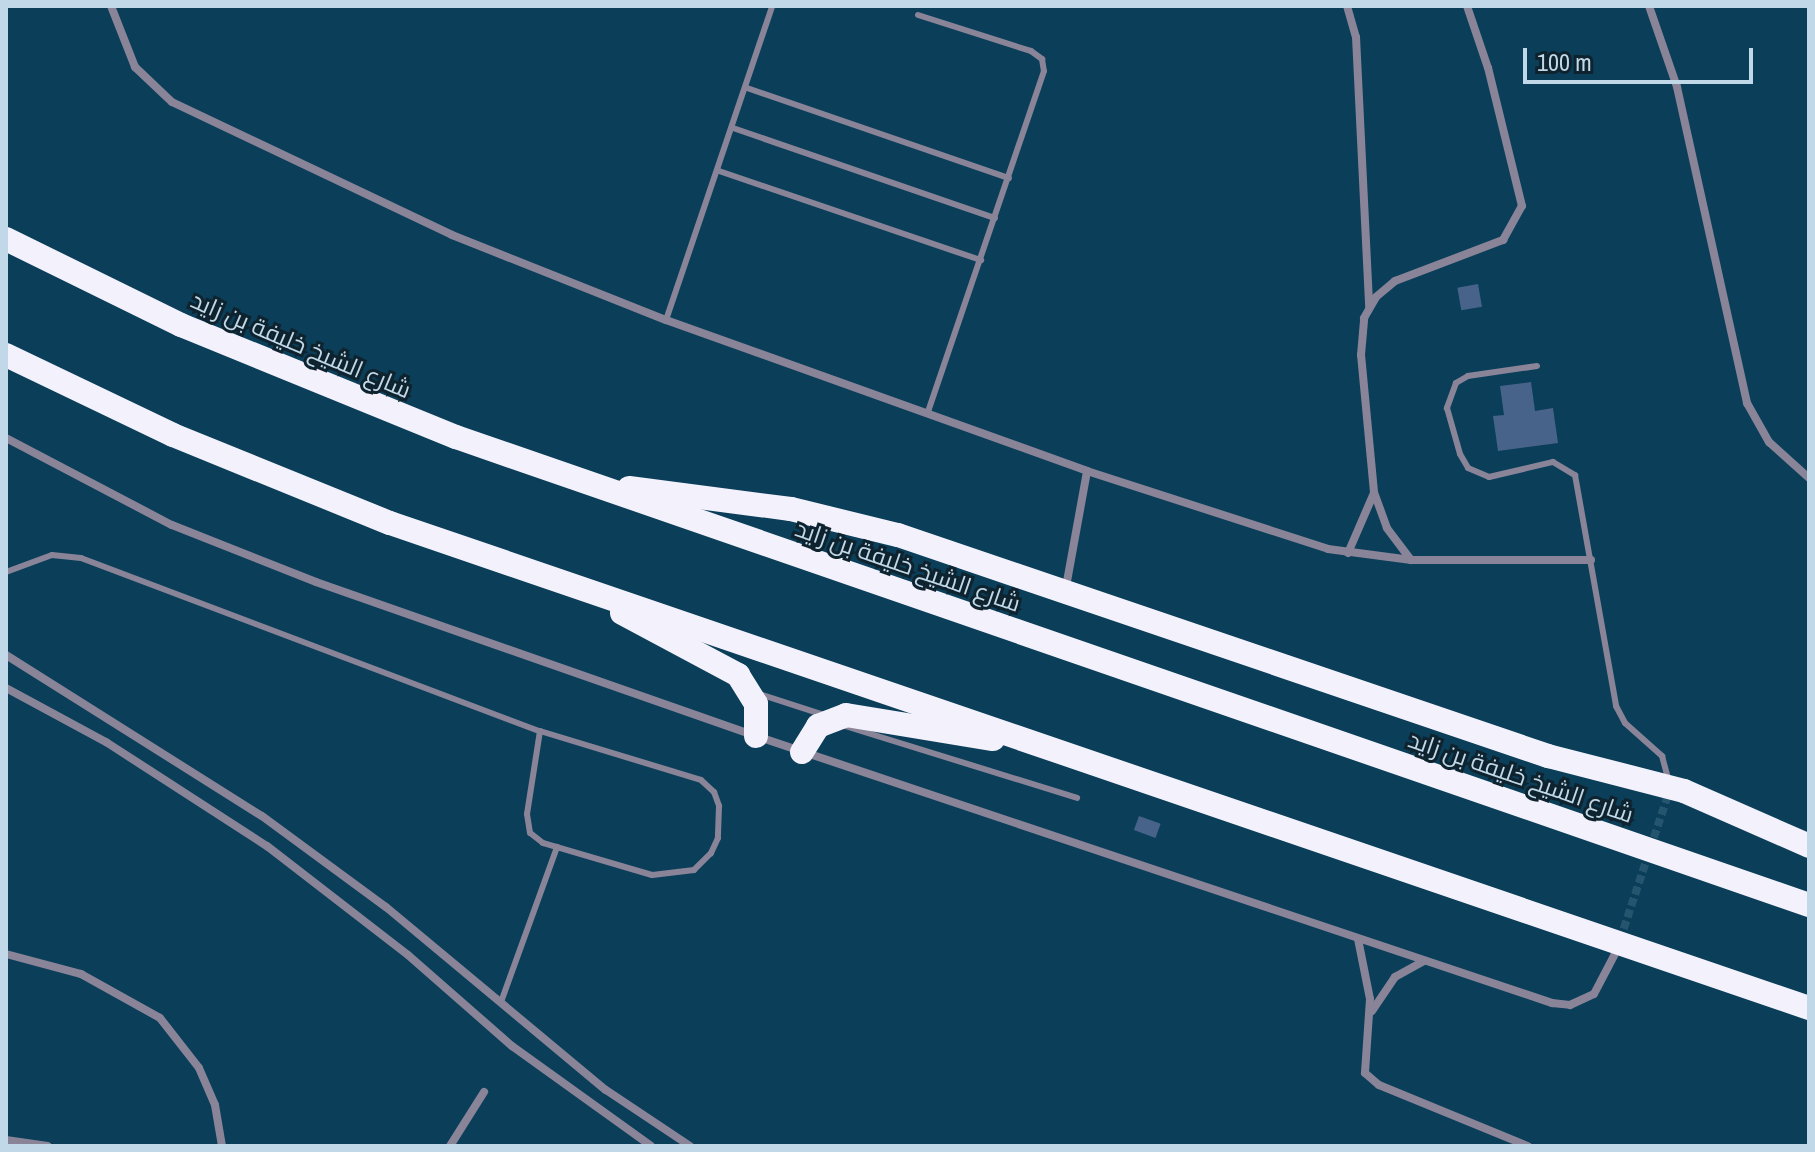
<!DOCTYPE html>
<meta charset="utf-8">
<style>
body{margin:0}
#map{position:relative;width:1815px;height:1152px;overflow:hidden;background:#0a3e59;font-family:"Archivo Narrow",Cairo,sans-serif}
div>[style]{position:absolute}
.building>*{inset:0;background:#486389;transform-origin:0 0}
.street-tunnel>*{height:8px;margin-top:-4px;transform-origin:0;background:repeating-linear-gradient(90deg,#25556e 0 8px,transparent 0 12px)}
.lane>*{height:6px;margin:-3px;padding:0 3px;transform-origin:3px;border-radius:3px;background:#898498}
.street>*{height:8px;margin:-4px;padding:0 4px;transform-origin:4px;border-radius:4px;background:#898498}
.highway>*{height:24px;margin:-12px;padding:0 12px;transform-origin:12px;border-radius:12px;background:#f3f1fb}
span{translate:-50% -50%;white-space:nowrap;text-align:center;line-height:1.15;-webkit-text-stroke:6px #0f232f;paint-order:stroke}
.street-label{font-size:24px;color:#c0d8e8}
.frame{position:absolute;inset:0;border:8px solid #c0d8e8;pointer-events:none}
.scale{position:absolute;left:1523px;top:48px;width:230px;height:36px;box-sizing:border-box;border:4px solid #c0d8e8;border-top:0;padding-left:10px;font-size:24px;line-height:28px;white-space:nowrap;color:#c0d8e8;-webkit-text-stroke:6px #0f232f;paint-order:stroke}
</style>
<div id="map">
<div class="building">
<div style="left:1478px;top:284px;width:23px;height:21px;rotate:80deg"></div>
<div style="clip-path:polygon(1531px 382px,1535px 411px,1553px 408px,1558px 443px,1498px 451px,1493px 416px,1504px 415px,1500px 386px)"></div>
<div style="left:1139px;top:816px;width:23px;height:15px;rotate:20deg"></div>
</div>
<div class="street-tunnel">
<div style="left:1620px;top:940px;width:153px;rotate:-71.7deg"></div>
</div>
<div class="lane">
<div style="left:918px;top:15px;width:119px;rotate:17.7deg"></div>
<div style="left:1031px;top:51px;width:14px;rotate:36deg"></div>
<div style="left:1042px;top:59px;width:12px;rotate:81deg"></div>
<div style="left:1044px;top:71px;width:360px;rotate:108.8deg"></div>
<div style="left:747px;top:88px;width:277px;rotate:19deg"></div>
<div style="left:733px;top:128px;width:277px;rotate:19deg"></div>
<div style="left:719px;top:171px;width:277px;rotate:18.8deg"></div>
<div style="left:666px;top:320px;width:331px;rotate:-71.3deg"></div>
<div style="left:1537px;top:366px;width:70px;rotate:171.8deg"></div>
<div style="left:1468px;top:376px;width:14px;rotate:150deg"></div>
<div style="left:1456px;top:383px;width:27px;rotate:110deg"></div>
<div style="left:1447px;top:408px;width:48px;rotate:74.2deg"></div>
<div style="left:1460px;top:454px;width:16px;rotate:60deg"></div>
<div style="left:1468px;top:468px;width:23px;rotate:23deg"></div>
<div style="left:1489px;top:477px;width:66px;rotate:-13.2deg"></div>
<div style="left:1553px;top:462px;width:26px;rotate:31deg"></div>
<div style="left:1575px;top:475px;width:235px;rotate:79.9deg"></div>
<div style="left:1616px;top:706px;width:19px;rotate:62deg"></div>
<div style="left:1625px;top:723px;width:50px;rotate:41.7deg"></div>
<div style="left:1662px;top:756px;width:28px;rotate:75deg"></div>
<div style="left:6px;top:572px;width:49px;rotate:-20.3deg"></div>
<div style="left:52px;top:555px;width:29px;rotate:6deg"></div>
<div style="left:81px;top:558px;width:491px;rotate:20.7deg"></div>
<div style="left:540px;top:731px;width:168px;rotate:16.9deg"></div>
<div style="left:701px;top:780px;width:18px;rotate:43deg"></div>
<div style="left:714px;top:792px;width:15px;rotate:70deg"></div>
<div style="left:719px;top:806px;width:32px;rotate:92deg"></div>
<div style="left:718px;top:838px;width:17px;rotate:115deg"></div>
<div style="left:711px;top:853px;width:24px;rotate:135deg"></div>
<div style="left:694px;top:870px;width:42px;rotate:173.2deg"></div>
<div style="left:652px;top:875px;width:114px;rotate:-163.6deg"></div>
<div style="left:543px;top:843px;width:16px;rotate:-142deg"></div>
<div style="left:530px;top:833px;width:19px;rotate:-99deg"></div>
<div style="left:527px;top:814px;width:84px;rotate:-81.1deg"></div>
<div style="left:759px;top:694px;width:68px;rotate:17.9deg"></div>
<div style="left:845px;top:726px;width:243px;rotate:17.2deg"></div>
<div style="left:501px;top:1002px;width:165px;rotate:-70.1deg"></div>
</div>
<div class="street">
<div style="left:111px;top:6px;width:66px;rotate:68.5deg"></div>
<div style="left:135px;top:67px;width:51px;rotate:43.4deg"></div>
<div style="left:172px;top:102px;width:310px;rotate:25.4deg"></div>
<div style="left:452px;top:235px;width:230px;rotate:21.7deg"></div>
<div style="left:666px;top:320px;width:447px;rotate:19.7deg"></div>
<div style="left:1087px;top:471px;width:253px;rotate:17.9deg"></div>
<div style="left:1328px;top:549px;width:84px;rotate:7.5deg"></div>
<div style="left:1411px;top:560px;width:180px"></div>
<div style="left:1347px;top:6px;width:32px;rotate:74deg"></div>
<div style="left:1356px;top:37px;width:270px;rotate:87.2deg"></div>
<div style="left:1649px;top:6px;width:86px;rotate:70.9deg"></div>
<div style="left:1677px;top:87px;width:324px;rotate:77.5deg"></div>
<div style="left:1747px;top:403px;width:45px;rotate:60.6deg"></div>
<div style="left:1769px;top:442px;width:54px;rotate:42deg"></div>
<div style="left:6px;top:438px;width:187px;rotate:27.7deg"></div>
<div style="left:172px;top:525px;width:155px;rotate:21.6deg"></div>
<div style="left:316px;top:582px;width:466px;rotate:19.3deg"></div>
<div style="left:756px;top:736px;width:840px;rotate:18.54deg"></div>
<div style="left:1552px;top:1003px;width:18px;rotate:6deg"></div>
<div style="left:1570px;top:1005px;width:26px;rotate:-25deg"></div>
<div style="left:1594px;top:994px;width:47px;rotate:-62.4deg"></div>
<div style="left:1348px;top:553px;width:65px;rotate:-66.6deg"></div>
<div style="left:1411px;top:560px;width:40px;rotate:-127deg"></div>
<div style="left:1387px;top:528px;width:38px;rotate:-110deg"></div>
<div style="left:1374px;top:492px;width:138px;rotate:-95.4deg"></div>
<div style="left:1361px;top:355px;width:37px;rotate:-85deg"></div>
<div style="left:1364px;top:318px;width:24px;rotate:-60deg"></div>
<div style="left:1376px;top:297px;width:25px;rotate:-40deg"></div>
<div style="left:1395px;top:281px;width:116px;rotate:-20.8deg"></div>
<div style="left:1503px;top:240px;width:39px;rotate:-61deg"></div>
<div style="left:1522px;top:206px;width:142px;rotate:-103.8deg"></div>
<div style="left:1488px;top:68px;width:65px;rotate:-108.7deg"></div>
<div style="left:1066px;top:587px;width:118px;rotate:-79.7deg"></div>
<div style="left:6px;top:655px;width:302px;rotate:32.2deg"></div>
<div style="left:262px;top:816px;width:154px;rotate:36.3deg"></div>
<div style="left:386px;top:907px;width:286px;rotate:39.8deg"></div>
<div style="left:606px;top:1090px;width:101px;rotate:33.7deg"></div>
<div style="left:6px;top:688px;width:114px;rotate:28.4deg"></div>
<div style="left:106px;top:742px;width:192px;rotate:32.9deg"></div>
<div style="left:267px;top:846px;width:178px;rotate:37.7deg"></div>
<div style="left:408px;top:955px;width:138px;rotate:41.2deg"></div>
<div style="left:512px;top:1046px;width:171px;rotate:35.7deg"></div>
<div style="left:1358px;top:939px;width:61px;rotate:78.7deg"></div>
<div style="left:1370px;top:999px;width:74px;rotate:93.9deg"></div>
<div style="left:1365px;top:1073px;width:18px;rotate:41deg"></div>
<div style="left:1379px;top:1085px;width:161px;rotate:22.3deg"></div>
<div style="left:6px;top:954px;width:78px;rotate:14.9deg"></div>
<div style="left:81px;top:974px;width:90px;rotate:29.1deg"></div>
<div style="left:160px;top:1018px;width:63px;rotate:52deg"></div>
<div style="left:199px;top:1068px;width:40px;rotate:66.6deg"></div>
<div style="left:215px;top:1105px;width:42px;rotate:80.3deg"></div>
<div style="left:1372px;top:1011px;width:41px;rotate:-55.9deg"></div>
<div style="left:1395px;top:977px;width:33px;rotate:-29deg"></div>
<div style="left:6px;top:1140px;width:42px;rotate:8.1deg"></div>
<div style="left:450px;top:1146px;width:64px;rotate:-57.8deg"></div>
</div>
<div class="highway">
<div style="left:6px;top:239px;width:195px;rotate:26.2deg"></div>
<div style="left:181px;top:325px;width:297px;rotate:22.2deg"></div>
<div style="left:456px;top:437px;width:1432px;rotate:19.08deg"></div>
<div style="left:6px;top:355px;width:185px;rotate:25.6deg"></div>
<div style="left:173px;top:435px;width:234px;rotate:22.1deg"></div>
<div style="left:390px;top:523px;width:1500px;rotate:18.87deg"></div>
<div style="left:629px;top:488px;width:163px;rotate:7.4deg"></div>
<div style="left:791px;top:509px;width:110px;rotate:13.7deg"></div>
<div style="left:898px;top:535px;width:687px;rotate:18.78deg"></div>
<div style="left:1548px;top:756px;width:140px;rotate:14.4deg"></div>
<div style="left:1684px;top:791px;width:137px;rotate:23.7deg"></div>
<div style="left:622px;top:613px;width:132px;rotate:28.1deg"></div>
<div style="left:738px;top:675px;width:34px;rotate:58deg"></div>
<div style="left:756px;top:704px;width:32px;rotate:90deg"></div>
<div style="left:802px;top:752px;width:31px;rotate:-58deg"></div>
<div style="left:818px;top:726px;width:30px;rotate:-21deg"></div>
<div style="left:846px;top:715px;width:149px;rotate:9.3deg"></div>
</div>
<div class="street-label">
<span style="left:301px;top:345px;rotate:23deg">شارع الشيخ خليفة بن زايد</span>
<span style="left:908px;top:566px;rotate:19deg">شارع الشيخ خليفة بن زايد</span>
<span style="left:1521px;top:777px;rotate:19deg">شارع الشيخ خليفة بن زايد</span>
</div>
<div class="frame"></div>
<div class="scale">100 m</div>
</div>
